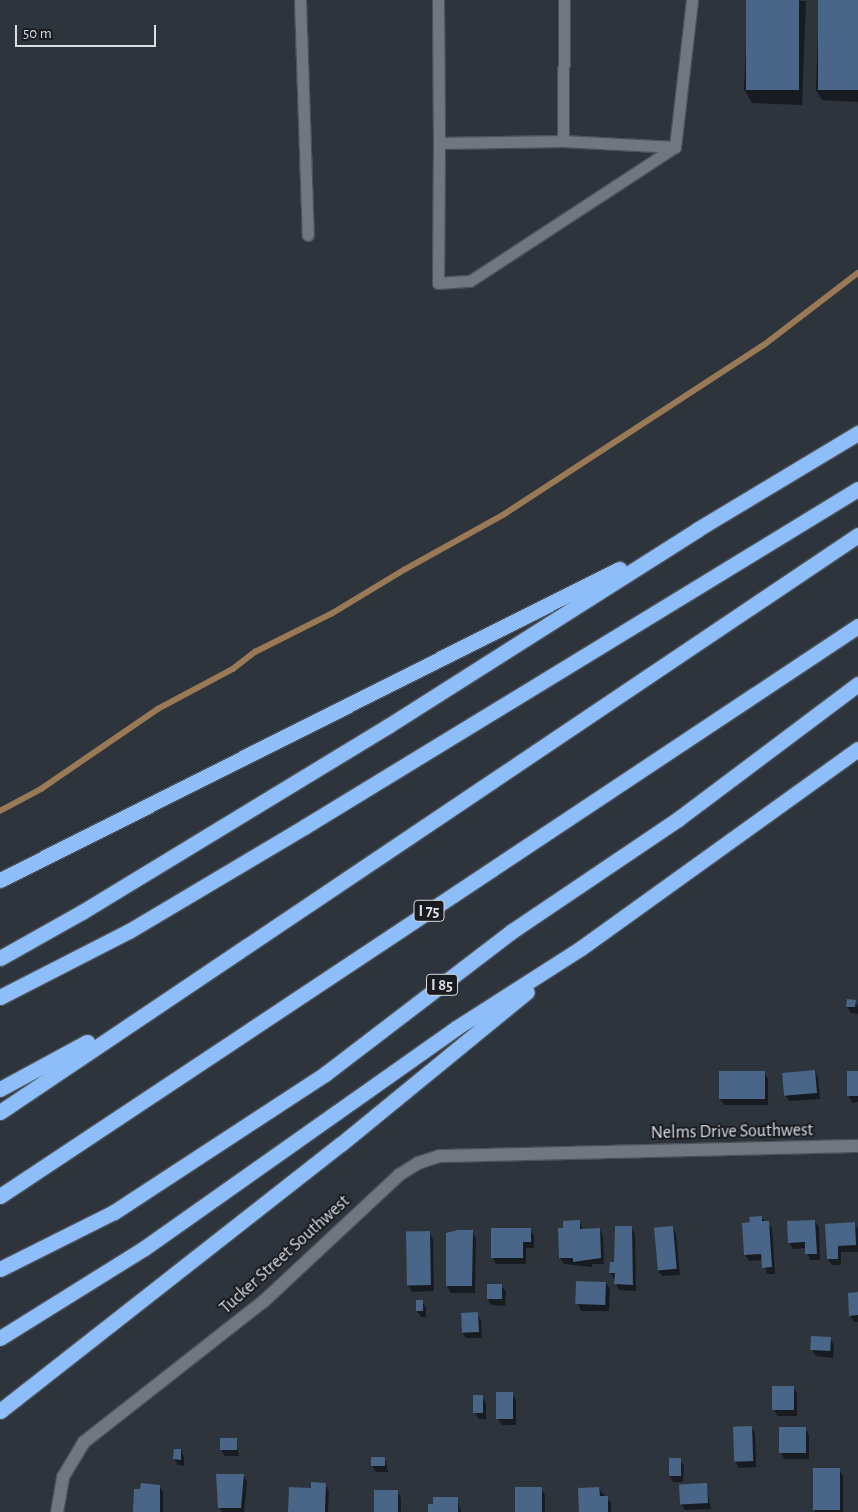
<!DOCTYPE html>
<style>
body{margin:0}
#map{position:relative;width:858px;height:1512px;overflow:hidden;background:#2e343b;font-family:"Alegreya Sans",sans-serif}
div>[style]{position:absolute}
.shadow>*{inset:0;background:#0007}
.stream>*{height:5.5px;margin:-2.75px;padding:0 2.75px;transform-origin:2.75px;border-radius:2.75px;background:#9a7956}
.building>*{inset:0;background:#496587;transform-origin:0 0}
.roads{filter:drop-shadow(1px 0 #4d5258) drop-shadow(-1px 0 #4d5258) drop-shadow(0 1px #4d5258) drop-shadow(0 -1px #4d5258)}
.service>*{height:11px;margin:-5.5px;padding:0 5.5px;transform-origin:5.5px;border-radius:5.5px;background:#707780}
.minor>*{height:12px;margin:-6px;padding:0 6px;transform-origin:6px;border-radius:6px;background:#707780}
.motorway>*{height:15px;margin:-7.5px;padding:0 7.5px;transform-origin:7.5px;border-radius:7.5px;background:#8dbefa}
span{translate:-50% -50%;white-space:nowrap;text-align:center;line-height:1.15;-webkit-text-stroke:4px #191b1f;paint-order:stroke}
.shield-label span{padding:1px 4px;background:#191b1f;border:1px solid;border-radius:4px;-webkit-text-stroke-width:0}
.shield-label{font-size:16px;color:#dadee3;font-weight:700}
.street-label{font-size:18px;color:#dadee3}
.scale{position:absolute;left:15px;top:25px;width:141px;height:22px;box-sizing:border-box;border:2px solid #dadee3;border-top:0;padding-left:6px;font-size:15px;line-height:18px;white-space:nowrap;color:#dadee3;-webkit-text-stroke:4px #191b1f;paint-order:stroke}
</style>
<div id="map">
<div class="shadow">
<div style="clip-path:polygon(748px 0,806px 1px,802px 105px,752px 103px,744px 89px)"></div>
<div style="clip-path:polygon(819px 0,858px 0,858px 102px,822px 100px,816px 90px)"></div>
<div style="clip-path:polygon(855px 1001px,858px 1006px,858px 1014px,851px 1013px,847px 1007px)"></div>
<div style="clip-path:polygon(815px 1071px,818px 1078px,820px 1099px,789px 1101px,785px 1095px)"></div>
<div style="clip-path:polygon(848px 1072px,858px 1072px,858px 1102px,852px 1103px,849px 1096px)"></div>
<div style="clip-path:polygon(764px 1073px,768px 1079px,768px 1105px,724px 1105px,720px 1099px)"></div>
<div style="clip-path:polygon(761px 1217px,772px 1228px,775px 1274px,767px 1274px,763px 1260px,749px 1261px,745px 1255px)"></div>
<div style="clip-path:polygon(815px 1221px,819px 1227px,820px 1260px,810px 1260px,806px 1248px,793px 1249px,789px 1242px)"></div>
<div style="clip-path:polygon(580px 1222px,583px 1230px,600px 1229px,603px 1236px,604px 1264px,592px 1264px,592px 1267px,564px 1264px,560px 1258px,564px 1229px)"></div>
<div style="clip-path:polygon(855px 1224px,858px 1229px,858px 1252px,841px 1252px,841px 1265px,832px 1265px,828px 1259px)"></div>
<div style="clip-path:polygon(672px 1227px,676px 1234px,680px 1275px,662px 1276px,658px 1270px,655px 1229px)"></div>
<div style="clip-path:polygon(632px 1228px,635px 1234px,636px 1291px,619px 1290px,611px 1273px)"></div>
<div style="clip-path:polygon(530px 1229px,534px 1236px,534px 1248px,526px 1248px,526px 1264px,496px 1264px,493px 1258px)"></div>
<div style="clip-path:polygon(429px 1232px,433px 1239px,434px 1291px,412px 1292px,408px 1285px)"></div>
<div style="clip-path:polygon(472px 1232px,476px 1238px,475px 1293px,451px 1293px,447px 1286px,447px 1234px)"></div>
<div style="clip-path:polygon(578px 1282px,606px 1283px,610px 1289px,609px 1311px,581px 1311px,578px 1304px)"></div>
<div style="clip-path:polygon(502px 1286px,506px 1292px,505px 1306px,491px 1305px,488px 1299px)"></div>
<div style="clip-path:polygon(858px 1293px,858px 1322px,854px 1322px,850px 1316px)"></div>
<div style="clip-path:polygon(422px 1301px,426px 1308px,426px 1317px,421px 1317px,417px 1311px)"></div>
<div style="clip-path:polygon(477px 1314px,481px 1320px,482px 1338px,466px 1338px,462px 1332px)"></div>
<div style="clip-path:polygon(830px 1338px,834px 1345px,833px 1358px,816px 1356px,812px 1350px)"></div>
<div style="clip-path:polygon(793px 1387px,797px 1394px,797px 1416px,778px 1416px,774px 1410px)"></div>
<div style="clip-path:polygon(512px 1394px,516px 1400px,516px 1425px,502px 1425px,498px 1419px)"></div>
<div style="clip-path:polygon(482px 1396px,486px 1403px,486px 1419px,479px 1419px,475px 1413px)"></div>
<div style="clip-path:polygon(751px 1427px,755px 1433px,756px 1467px,739px 1468px,735px 1461px,734px 1428px)"></div>
<div style="clip-path:polygon(805px 1428px,809px 1435px,809px 1459px,784px 1459px,781px 1453px)"></div>
<div style="clip-path:polygon(236px 1439px,239px 1456px,225px 1456px,221px 1450px)"></div>
<div style="clip-path:polygon(181px 1450px,184px 1457px,184px 1466px,178px 1465px,174px 1459px)"></div>
<div style="clip-path:polygon(385px 1458px,388px 1472px,376px 1472px,372px 1466px)"></div>
<div style="clip-path:polygon(680px 1460px,684px 1466px,683px 1482px,673px 1482px,669px 1475px)"></div>
<div style="clip-path:polygon(839px 1470px,843px 1476px,843px 1512px,815px 1512px,814px 1509px)"></div>
<div style="clip-path:polygon(243px 1475px,247px 1482px,244px 1512px,222px 1512px,220px 1507px)"></div>
<div style="clip-path:polygon(325px 1484px,329px 1491px,328px 1512px,289px 1512px)"></div>
<div style="clip-path:polygon(706px 1485px,711px 1509px,685px 1510px,681px 1504px)"></div>
<div style="clip-path:polygon(159px 1486px,163px 1492px,163px 1512px,134px 1512px)"></div>
<div style="clip-path:polygon(541px 1489px,545px 1495px,545px 1512px,518px 1512px)"></div>
<div style="clip-path:polygon(599px 1489px,611px 1503px,611px 1512px,581px 1512px)"></div>
<div style="clip-path:polygon(397px 1491px,401px 1498px,401px 1512px,377px 1512px)"></div>
<div style="clip-path:polygon(457px 1499px,461px 1512px,429px 1512px)"></div>
</div>
<div class="stream">
<div style="left:0;top:811px;width:47px;rotate:-28.2deg"></div>
<div style="left:41px;top:789px;width:142px;rotate:-34.4deg"></div>
<div style="left:158px;top:709px;width:85px;rotate:-28.1deg"></div>
<div style="left:233px;top:669px;width:28px;rotate:-38deg"></div>
<div style="left:255px;top:652px;width:85px;rotate:-26.6deg"></div>
<div style="left:331px;top:614px;width:85px;rotate:-31.1deg"></div>
<div style="left:404px;top:570px;width:113px;rotate:-29.1deg"></div>
<div style="left:503px;top:515px;width:311px;rotate:-33.1deg"></div>
<div style="left:764px;top:345px;width:118px;rotate:-37.5deg"></div>
</div>
<div class="building">
<div style="left:746px;top:0;width:53px;height:90px"></div>
<div style="left:818px;top:0;width:40px;height:90px"></div>
<div style="clip-path:polygon(847px 999px,856px 1000px,855px 1007px,846px 1007px)"></div>
<div style="left:815px;top:1070px;width:23px;height:33px;rotate:85deg"></div>
<div style="left:765px;top:1071px;width:28px;height:46px;rotate:90deg"></div>
<div style="left:847px;top:1071px;width:11px;height:25px"></div>
<div style="clip-path:polygon(762px 1216px,762px 1221px,769px 1221px,772px 1267px,762px 1268px,761px 1254px,744px 1255px,742px 1223px,750px 1222px,749px 1217px)"></div>
<div style="clip-path:polygon(580px 1220px,580px 1229px,600px 1228px,601px 1258px,573px 1262px,573px 1258px,559px 1258px,558px 1228px,563px 1228px,563px 1221px)"></div>
<div style="clip-path:polygon(815px 1220px,817px 1254px,805px 1254px,805px 1242px,788px 1243px,787px 1221px)"></div>
<div style="clip-path:polygon(855px 1222px,856px 1245px,838px 1246px,838px 1259px,827px 1259px,825px 1224px)"></div>
<div style="clip-path:polygon(615px 1226px,632px 1226px,633px 1285px,614px 1284px,615px 1273px,609px 1273px,610px 1262px,614px 1262px)"></div>
<div style="left:673px;top:1226px;width:43px;height:19px;rotate:85deg"></div>
<div style="clip-path:polygon(491px 1228px,531px 1228px,531px 1242px,523px 1242px,523px 1258px,491px 1258px)"></div>
<div style="clip-path:polygon(458px 1230px,473px 1230px,472px 1286px,446px 1286px,446px 1233px)"></div>
<div style="left:430px;top:1231px;width:54px;height:24px;rotate:89deg"></div>
<div style="left:576px;top:1281px;width:30px;height:23px;rotate:2deg"></div>
<div style="left:487px;top:1284px;width:15px;height:15px"></div>
<div style="clip-path:polygon(858px 1292px,858px 1315px,849px 1316px,848px 1293px)"></div>
<div style="left:416px;top:1300px;width:7px;height:11px"></div>
<div style="left:478px;top:1312px;width:20px;height:17px;rotate:87deg"></div>
<div style="left:811px;top:1336px;width:20px;height:14px;rotate:3deg"></div>
<div style="left:772px;top:1386px;width:22px;height:24px"></div>
<div style="left:513px;top:1392px;width:27px;height:17px;rotate:90deg"></div>
<div style="left:473px;top:1395px;width:10px;height:18px"></div>
<div style="left:752px;top:1426px;width:35px;height:19px;rotate:88deg"></div>
<div style="left:779px;top:1427px;width:27px;height:26px"></div>
<div style="left:220px;top:1438px;width:17px;height:12px"></div>
<div style="clip-path:polygon(174px 1449px,181px 1449px,181px 1460px,173px 1459px)"></div>
<div style="left:371px;top:1457px;width:14px;height:9px"></div>
<div style="left:669px;top:1458px;width:12px;height:18px"></div>
<div style="left:813px;top:1468px;width:27px;height:42px"></div>
<div style="clip-path:polygon(216px 1474px,244px 1474px,241px 1508px,218px 1508px)"></div>
<div style="clip-path:polygon(311px 1482px,326px 1483px,325px 1512px,288px 1512px,289px 1487px,311px 1488px)"></div>
<div style="clip-path:polygon(141px 1483px,160px 1485px,160px 1512px,133px 1512px,134px 1489px,140px 1489px)"></div>
<div style="left:707px;top:1483px;width:20px;height:28px;rotate:87deg"></div>
<div style="left:542px;top:1487px;width:25px;height:27px;rotate:90deg"></div>
<div style="clip-path:polygon(599px 1487px,600px 1496px,608px 1496px,608px 1512px,579px 1512px,578px 1488px)"></div>
<div style="left:398px;top:1490px;width:22px;height:24px;rotate:90deg"></div>
<div style="clip-path:polygon(433px 1497px,458px 1497px,458px 1512px,428px 1512px,428px 1504px,433px 1504px)"></div>
</div>
<div class="roads">
<div class="service">
<div style="left:300px;top:0;width:235px;rotate:88.1deg"></div>
<div style="left:438px;top:0;width:143px;rotate:89.6deg"></div>
<div style="left:439px;top:143px;width:124px;rotate:-0.9deg"></div>
<div style="left:563px;top:141px;width:112px;rotate:3.1deg"></div>
<div style="left:563px;top:141px;width:141px;rotate:-89.6deg"></div>
<div style="left:439px;top:143px;width:140px;rotate:90.4deg"></div>
<div style="left:438px;top:283px;width:32px;rotate:-4deg"></div>
<div style="left:470px;top:281px;width:245px;rotate:-33.2deg"></div>
<div style="left:675px;top:147px;width:148px;rotate:-83.4deg"></div>
</div>
<div class="minor">
<div style="left:57px;top:1512px;width:36px;rotate:-80deg"></div>
<div style="left:63px;top:1477px;width:41px;rotate:-59deg"></div>
<div style="left:84px;top:1442px;width:229px;rotate:-38.1deg"></div>
<div style="left:264px;top:1301px;width:185px;rotate:-43deg"></div>
<div style="left:399px;top:1175px;width:22px;rotate:-32deg"></div>
<div style="left:418px;top:1163px;width:23px;rotate:-18deg"></div>
<div style="left:440px;top:1156px;width:418px;rotate:-1.4deg"></div>
</div>
<div class="motorway">
<div style="left:0;top:880px;width:693px;rotate:-26.68deg"></div>
<div style="left:0;top:958px;width:94px;rotate:-29.3deg"></div>
<div style="left:82px;top:912px;width:358px;rotate:-31.3deg"></div>
<div style="left:388px;top:726px;width:367px;rotate:-32.4deg"></div>
<div style="left:698px;top:529px;width:187px;rotate:-31deg"></div>
<div style="left:0;top:997px;width:145px;rotate:-27.1deg"></div>
<div style="left:129px;top:931px;width:204px;rotate:-30.7deg"></div>
<div style="left:304px;top:827px;width:649px;rotate:-31.39deg"></div>
<div style="left:0;top:1089px;width:99px;rotate:-28.4deg"></div>
<div style="left:0;top:1112px;width:1034px;rotate:-33.92deg"></div>
<div style="left:0;top:1196px;width:1030px;rotate:-33.6deg"></div>
<div style="left:0;top:1269px;width:127px;rotate:-26.6deg"></div>
<div style="left:114px;top:1212px;width:252px;rotate:-33.2deg"></div>
<div style="left:325px;top:1074px;width:235px;rotate:-37.4deg"></div>
<div style="left:512px;top:931px;width:200px;rotate:-34deg"></div>
<div style="left:678px;top:819px;width:225px;rotate:-36.9deg"></div>
<div style="left:0;top:1338px;width:168px;rotate:-31.9deg"></div>
<div style="left:143px;top:1249px;width:383px;rotate:-35.2deg"></div>
<div style="left:456px;top:1028px;width:148px;rotate:-32.6deg"></div>
<div style="left:581px;top:948px;width:341px;rotate:-35.7deg"></div>
<div style="left:0;top:1411px;width:433px;rotate:-38.1deg"></div>
<div style="left:341px;top:1144px;width:240px;rotate:-39.3deg"></div>
</div>
</div>
<div class="shield-label">
<span style="left:429px;top:911px">I 75</span>
<span style="left:442px;top:985px">I 85</span>
</div>
<div class="street-label">
<span style="left:732px;top:1132px;rotate:-1deg">Nelms Drive Southwest</span>
<span style="left:285px;top:1255px;rotate:-42deg">Tucker Street Southwest</span>
</div>
<div class="scale">50 m</div>
</div>
